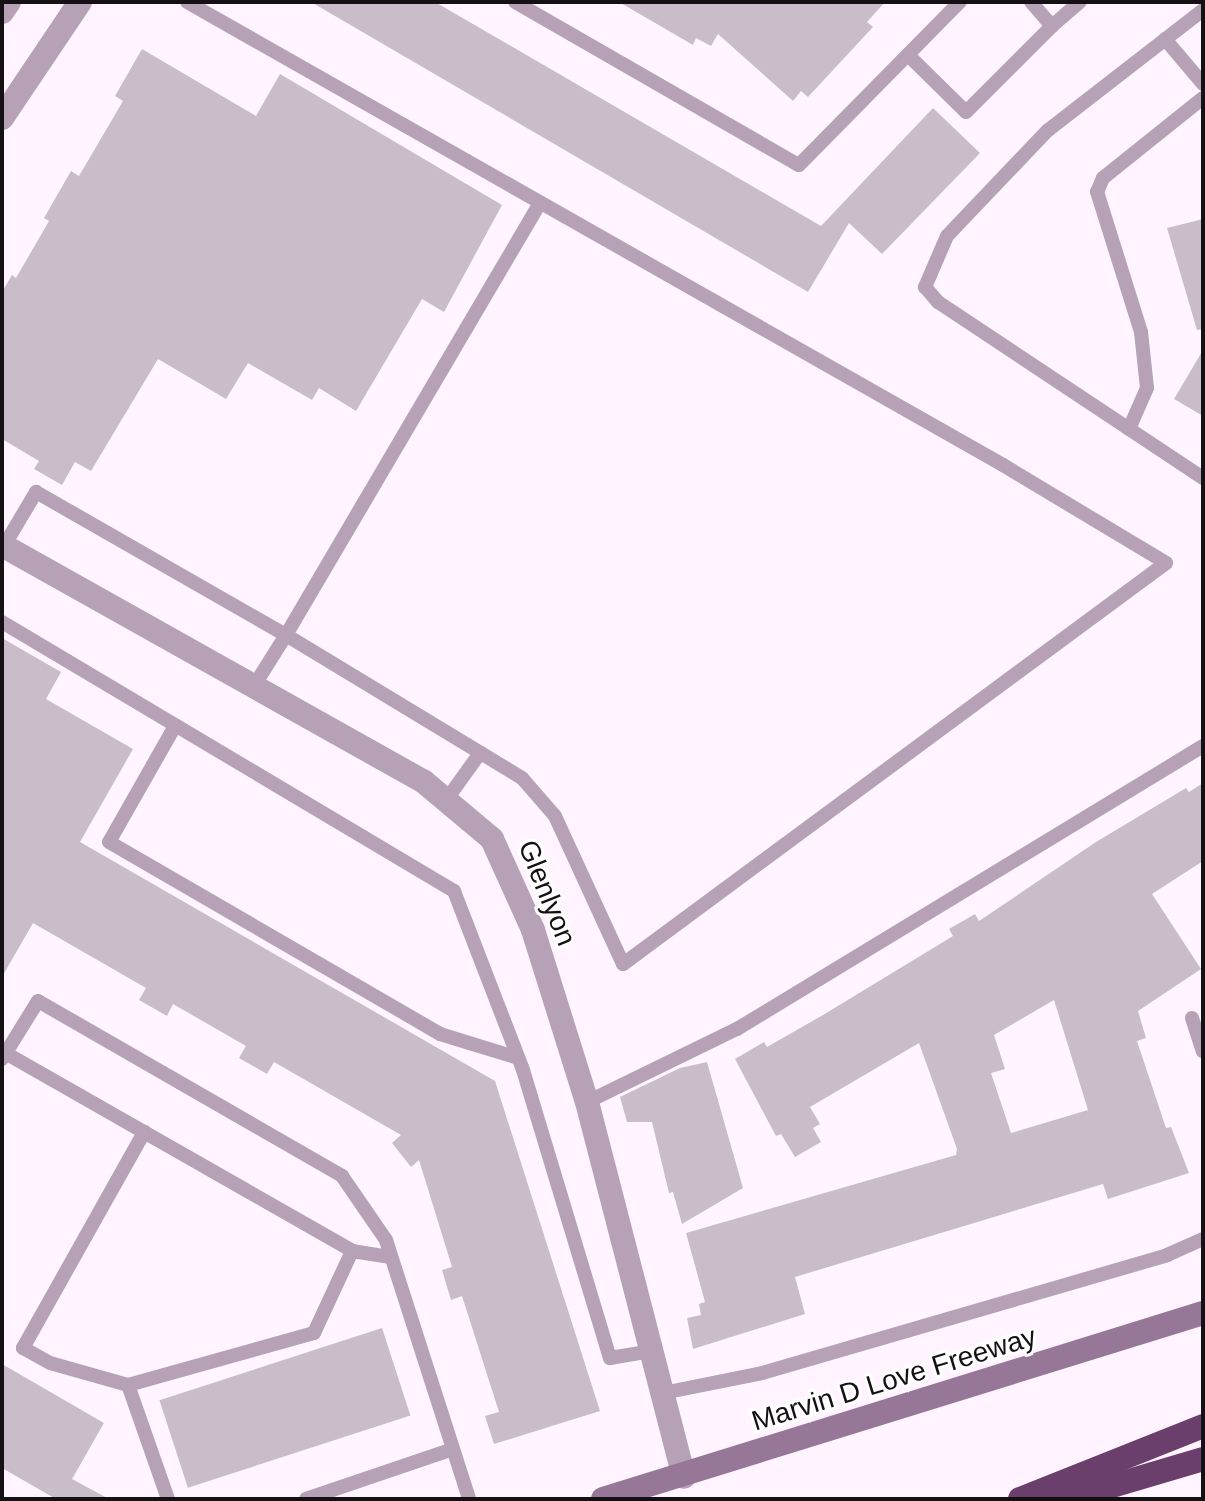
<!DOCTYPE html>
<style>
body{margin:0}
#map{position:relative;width:1205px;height:1501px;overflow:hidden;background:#fff4ff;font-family:Helvetica,sans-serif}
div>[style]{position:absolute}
.building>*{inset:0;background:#c8bdc8;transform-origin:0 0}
.service>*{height:14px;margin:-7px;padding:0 7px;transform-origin:7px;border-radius:7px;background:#b7a1b7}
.minor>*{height:24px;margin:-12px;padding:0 12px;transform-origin:12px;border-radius:12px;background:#b7a1b7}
.tertiary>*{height:24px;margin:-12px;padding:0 12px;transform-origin:12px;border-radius:12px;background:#b7a1b7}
.secondary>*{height:24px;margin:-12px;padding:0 12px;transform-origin:12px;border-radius:12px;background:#977797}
.motorway>*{height:24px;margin:-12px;padding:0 12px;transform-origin:12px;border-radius:12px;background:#6b3f6c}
span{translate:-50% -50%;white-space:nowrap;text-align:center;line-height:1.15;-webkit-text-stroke:6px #fff;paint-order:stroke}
.street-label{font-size:28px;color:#141014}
.frame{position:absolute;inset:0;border:4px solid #141014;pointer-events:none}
</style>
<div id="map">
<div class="building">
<div style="clip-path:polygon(311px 2px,435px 2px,821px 226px,933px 108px,980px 153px,882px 254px,849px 223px,808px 292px)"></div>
<div style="clip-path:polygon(619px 2px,885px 2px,867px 22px,873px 27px,808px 97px,801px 91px,793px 101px,718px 34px,711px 46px,696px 38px,693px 45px)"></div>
<div style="clip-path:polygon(142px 49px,256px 116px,280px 74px,502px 205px,444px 312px,422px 299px,356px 411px,319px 388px,312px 400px,248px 363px,226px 399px,158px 359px,91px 471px,75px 462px,62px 485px,34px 469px,39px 461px,2px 439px,2px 292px,12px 275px,16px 278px,49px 221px,44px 218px,71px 171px,79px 176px,123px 101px,115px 96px)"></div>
<div style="clip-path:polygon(1203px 219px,1203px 329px,1197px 330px,1167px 228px)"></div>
<div style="clip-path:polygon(1203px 350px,1203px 416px,1174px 399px)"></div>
<div style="clip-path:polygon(2px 638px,61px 672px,46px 699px,133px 749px,80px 842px,495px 1081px,600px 1411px,494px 1444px,485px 1416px,499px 1412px,462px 1296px,451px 1300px,442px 1270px,452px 1267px,419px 1160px,411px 1167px,392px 1143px,401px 1135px,274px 1062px,267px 1074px,239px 1058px,246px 1046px,173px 1004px,167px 1016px,139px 1000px,146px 988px,33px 923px,2px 977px)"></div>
<div style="clip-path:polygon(evenodd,1203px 783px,1203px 861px,1152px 894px,1201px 969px,1138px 1011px,1146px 1038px,1137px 1041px,1166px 1128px,1171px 1127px,1189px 1173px,1108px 1199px,1103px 1184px,795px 1277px,805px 1314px,693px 1349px,687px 1318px,701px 1315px,699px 1304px,705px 1302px,686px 1233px,956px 1155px,957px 1149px,919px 1043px,810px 1107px,820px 1124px,813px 1128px,821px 1142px,795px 1157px,781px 1134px,776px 1136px,735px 1059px,764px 1042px,767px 1047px,823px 1015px,953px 936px,949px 929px,975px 914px,979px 921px,1096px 842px,1186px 788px,1189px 792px,1203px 783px,1054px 1000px,1088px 1110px,1011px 1133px,991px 1073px,1005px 1069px,994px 1035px,1054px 1000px)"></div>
<div style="clip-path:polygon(707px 1062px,743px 1188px,682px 1224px,673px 1192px,669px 1193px,652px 1122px,627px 1122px,620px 1097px,680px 1068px)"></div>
<div style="left:382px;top:1328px;width:92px;height:234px;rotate:72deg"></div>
<div style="clip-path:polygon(2px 1364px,104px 1423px,72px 1479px,109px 1499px,56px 1499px,2px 1468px)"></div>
</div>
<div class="service">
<div style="left:187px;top:2px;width:938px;rotate:29.57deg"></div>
<div style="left:1003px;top:465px;width:190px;rotate:31deg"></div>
<div style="left:1166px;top:563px;width:675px;rotate:143.55deg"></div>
<div style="left:623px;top:964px;width:163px;rotate:-114.7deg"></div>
<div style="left:555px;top:816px;width:50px;rotate:-131deg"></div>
<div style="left:522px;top:778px;width:276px;rotate:-148.8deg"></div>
<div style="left:286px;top:635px;width:501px;rotate:-59.55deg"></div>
<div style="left:515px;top:2px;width:327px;rotate:29.9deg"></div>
<div style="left:799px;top:165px;width:229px;rotate:-45.4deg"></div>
<div style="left:1031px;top:2px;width:32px;rotate:49deg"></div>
<div style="left:1052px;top:26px;width:37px;rotate:-41deg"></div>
<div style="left:1203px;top:10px;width:197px;rotate:142.2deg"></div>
<div style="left:1047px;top:131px;width:145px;rotate:133.6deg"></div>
<div style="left:947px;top:236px;width:56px;rotate:113.3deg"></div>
<div style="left:925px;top:287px;width:20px;rotate:49deg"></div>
<div style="left:938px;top:302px;width:318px;rotate:33.6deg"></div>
<div style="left:1165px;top:39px;width:59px;rotate:49.8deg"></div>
<div style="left:908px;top:55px;width:81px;rotate:44.5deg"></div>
<div style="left:966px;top:112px;width:122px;rotate:-45deg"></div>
<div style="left:1129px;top:429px;width:45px;rotate:-66.3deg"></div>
<div style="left:1147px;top:388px;width:56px;rotate:-96.1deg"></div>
<div style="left:1141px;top:332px;width:147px;rotate:-107.4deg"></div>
<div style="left:1097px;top:192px;width:15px;rotate:-67deg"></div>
<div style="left:1103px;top:178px;width:128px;rotate:-38.7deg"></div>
<div style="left:4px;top:546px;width:63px;rotate:-59.3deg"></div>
<div style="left:36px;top:492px;width:288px;rotate:29.8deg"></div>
<div style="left:286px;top:635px;width:60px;rotate:122.1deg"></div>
<div style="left:2px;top:622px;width:526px;rotate:30.76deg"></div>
<div style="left:454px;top:891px;width:192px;rotate:68.9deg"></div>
<div style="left:523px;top:1070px;width:301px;rotate:73.2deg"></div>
<div style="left:610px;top:1358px;width:43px;rotate:-9.5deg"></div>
<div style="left:175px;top:726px;width:133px;rotate:119.6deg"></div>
<div style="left:109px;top:842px;width:383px;rotate:30.1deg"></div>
<div style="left:440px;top:1034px;width:82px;rotate:17.1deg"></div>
<div style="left:447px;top:799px;width:57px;rotate:-54.3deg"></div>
<div style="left:1192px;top:1018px;width:35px;rotate:72deg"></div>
<div style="left:2px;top:1051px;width:403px;rotate:29.7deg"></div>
<div style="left:2px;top:1059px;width:68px;rotate:-58.2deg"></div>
<div style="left:38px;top:1001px;width:351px;rotate:29.9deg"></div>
<div style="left:342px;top:1176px;width:78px;rotate:55.5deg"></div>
<div style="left:386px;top:1240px;width:272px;rotate:72.2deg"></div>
<div style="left:587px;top:1102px;width:167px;rotate:-26deg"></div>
<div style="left:737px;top:1029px;width:545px;rotate:-31.27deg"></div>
<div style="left:128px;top:1385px;width:81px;rotate:-164.2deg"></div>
<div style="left:50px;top:1363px;width:31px;rotate:-151deg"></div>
<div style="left:23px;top:1348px;width:248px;rotate:-60.7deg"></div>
<div style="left:663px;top:1393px;width:101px;rotate:-11.4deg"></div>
<div style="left:762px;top:1373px;width:422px;rotate:-16.2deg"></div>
<div style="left:1167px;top:1255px;width:39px;rotate:-24deg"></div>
<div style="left:168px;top:1499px;width:121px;rotate:-109.3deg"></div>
<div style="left:128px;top:1385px;width:193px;rotate:-15.6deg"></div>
<div style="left:314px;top:1333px;width:90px;rotate:-65.1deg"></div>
<div style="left:352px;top:1251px;width:39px;rotate:9deg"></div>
<div style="left:306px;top:1499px;width:155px;rotate:-18.8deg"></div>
</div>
<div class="minor">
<div style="left:2px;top:545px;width:483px;rotate:29.3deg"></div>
<div style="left:423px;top:781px;width:90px;rotate:40deg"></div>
<div style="left:492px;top:839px;width:100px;rotate:65.7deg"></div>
<div style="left:533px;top:930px;width:180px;rotate:72.6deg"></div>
<div style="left:587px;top:1102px;width:387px;rotate:75.5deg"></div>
</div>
<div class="tertiary">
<div style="left:2px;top:12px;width:12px;rotate:-55deg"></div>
<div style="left:2px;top:118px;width:140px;rotate:-56.1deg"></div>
</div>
<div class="secondary">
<div style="left:603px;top:1499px;width:628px;rotate:-17.22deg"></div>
</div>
<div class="motorway">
<div style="left:1020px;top:1499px;width:197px;rotate:-21.7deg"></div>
<div style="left:1068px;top:1499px;width:141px;rotate:-16.5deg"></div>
</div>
<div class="street-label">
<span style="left:547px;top:893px;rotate:68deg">Glenlyon</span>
<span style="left:894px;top:1379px;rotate:-17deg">Marvin D Love Freeway</span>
</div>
<div class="frame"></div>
</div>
